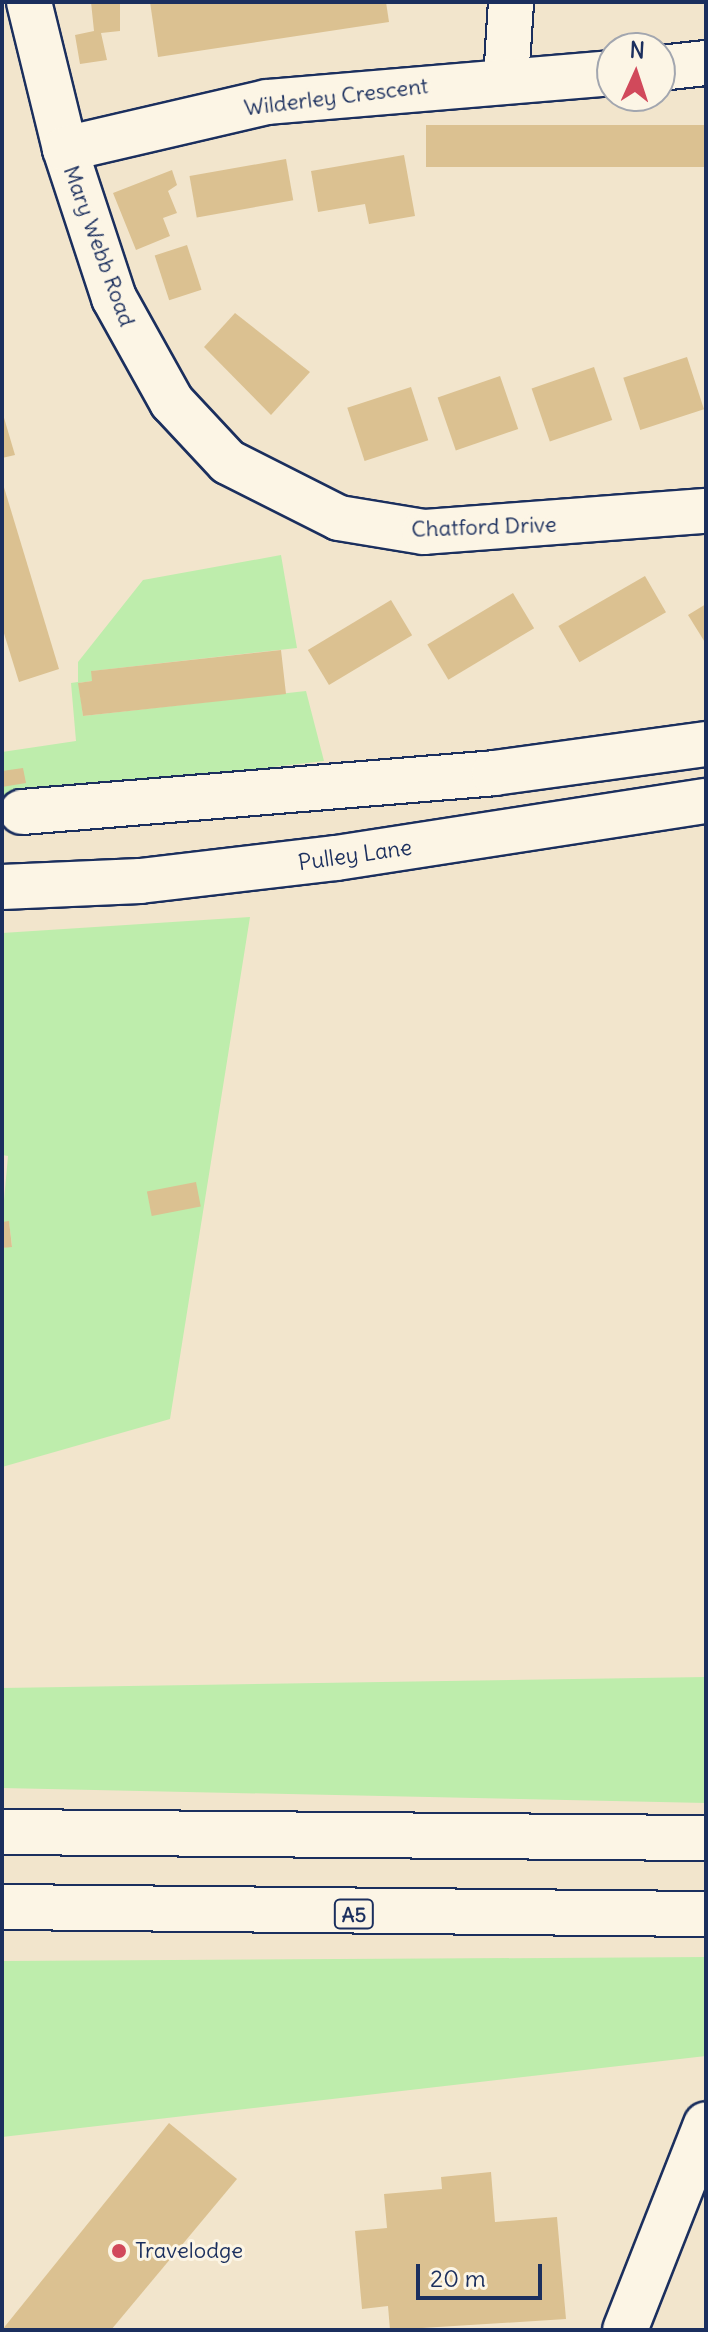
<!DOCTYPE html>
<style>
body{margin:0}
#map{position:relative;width:708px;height:2332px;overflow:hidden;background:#f2e5cc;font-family:Delius,sans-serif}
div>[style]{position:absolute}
.green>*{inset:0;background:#beedac}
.building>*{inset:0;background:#dbc191;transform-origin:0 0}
.roads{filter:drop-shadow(2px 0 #1b2f5e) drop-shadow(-2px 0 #1b2f5e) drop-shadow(0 2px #1b2f5e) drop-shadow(0 -2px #1b2f5e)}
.minor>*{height:44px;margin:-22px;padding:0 22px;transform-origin:22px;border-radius:22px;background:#fcf5e5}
.highway>*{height:44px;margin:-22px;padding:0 22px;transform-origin:22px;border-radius:22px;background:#fcf5e5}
.dots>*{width:22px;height:22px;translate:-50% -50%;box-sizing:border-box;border:4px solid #fcf5e5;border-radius:50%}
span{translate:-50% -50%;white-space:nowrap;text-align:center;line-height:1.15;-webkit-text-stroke:6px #fcf5e5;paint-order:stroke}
.shield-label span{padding:2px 6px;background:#fcf5e5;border:2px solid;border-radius:6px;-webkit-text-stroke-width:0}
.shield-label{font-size:20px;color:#1b2f5e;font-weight:700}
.street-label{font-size:22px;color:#1b2f5e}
.poi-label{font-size:22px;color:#1b2f5e}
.left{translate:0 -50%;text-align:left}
.frame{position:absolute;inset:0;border:4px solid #1b2f5e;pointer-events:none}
.north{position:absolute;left:596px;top:32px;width:80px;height:80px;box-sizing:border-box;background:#fcf5e5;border:2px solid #a2a6af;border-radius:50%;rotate:3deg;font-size:22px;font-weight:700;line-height:32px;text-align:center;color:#1b2f5e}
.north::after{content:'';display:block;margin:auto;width:28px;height:36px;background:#d1495b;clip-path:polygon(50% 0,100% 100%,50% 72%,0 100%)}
.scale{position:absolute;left:416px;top:2264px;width:126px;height:36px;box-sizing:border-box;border:4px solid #1b2f5e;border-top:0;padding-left:10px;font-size:24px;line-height:28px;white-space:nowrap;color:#1b2f5e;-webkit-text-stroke:6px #fcf5e5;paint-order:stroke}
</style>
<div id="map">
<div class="green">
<div style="clip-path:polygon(281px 555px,297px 648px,92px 671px,92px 681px,79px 683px,83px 716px,306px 691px,324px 761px,2px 799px,2px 752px,76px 741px,71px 683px,78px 682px,78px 662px,143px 580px)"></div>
<div style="clip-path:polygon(250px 917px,170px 1419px,2px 1467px,2px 1248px,12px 1246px,9px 1222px,2px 1222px,8px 1156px,2px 1155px,2px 933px)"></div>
<div style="clip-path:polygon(706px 1677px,706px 1803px,2px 1788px,2px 1688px)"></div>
<div style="clip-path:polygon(706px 1957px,706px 2056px,2px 2137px,2px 1961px)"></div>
</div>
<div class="building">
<div style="clip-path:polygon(91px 2px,120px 2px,120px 31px,101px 33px,107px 60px,80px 64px,75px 35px,94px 31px)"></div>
<div style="clip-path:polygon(150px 2px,386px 2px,389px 22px,158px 57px)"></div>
<div style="left:706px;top:125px;width:42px;height:280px;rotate:90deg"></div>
<div style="clip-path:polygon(404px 155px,415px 216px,369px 224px,365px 204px,318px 212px,311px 171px)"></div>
<div style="left:286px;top:159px;width:42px;height:98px;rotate:80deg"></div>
<div style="clip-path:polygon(172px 170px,177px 185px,168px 191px,177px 213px,163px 218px,170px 236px,136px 250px,113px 193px)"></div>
<div style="left:187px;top:245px;width:47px;height:34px;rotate:72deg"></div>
<div style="clip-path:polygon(235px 313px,310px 372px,271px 415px,204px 347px)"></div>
<div style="left:687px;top:357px;width:55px;height:67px;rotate:72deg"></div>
<div style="left:594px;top:367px;width:56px;height:66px;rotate:71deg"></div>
<div style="left:500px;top:376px;width:56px;height:66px;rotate:71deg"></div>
<div style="left:411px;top:387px;width:56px;height:67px;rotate:72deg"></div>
<div style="clip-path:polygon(2px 411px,15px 455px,2px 458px)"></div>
<div style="clip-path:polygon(3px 484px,59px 669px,19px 682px,2px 627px)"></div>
<div style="left:645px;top:576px;width:42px;height:100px;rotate:60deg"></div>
<div style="left:513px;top:593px;width:41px;height:100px;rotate:59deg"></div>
<div style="left:391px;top:600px;width:41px;height:97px;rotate:59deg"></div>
<div style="clip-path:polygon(706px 604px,706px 644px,688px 615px)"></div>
<div style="clip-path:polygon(281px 650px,286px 694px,83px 716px,78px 683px,92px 681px,91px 671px)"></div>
<div style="clip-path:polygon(23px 768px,26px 783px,2px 787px,2px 771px)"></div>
<div style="left:196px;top:1182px;width:25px;height:50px;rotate:79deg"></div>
<div style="clip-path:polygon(9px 1221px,12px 1247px,2px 1248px,2px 1222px)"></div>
<div style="clip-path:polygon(169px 2123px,237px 2179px,111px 2330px,2px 2330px)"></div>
<div style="clip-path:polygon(491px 2172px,495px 2222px,557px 2217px,566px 2319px,390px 2330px,388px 2306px,362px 2309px,355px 2231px,387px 2228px,384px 2194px,442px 2189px,441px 2177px)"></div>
</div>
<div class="roads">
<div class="minor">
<div style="left:29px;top:2px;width:151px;rotate:76.2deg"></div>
<div style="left:65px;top:149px;width:157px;rotate:71.8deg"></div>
<div style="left:114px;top:298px;width:119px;rotate:60.9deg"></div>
<div style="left:172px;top:402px;width:82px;rotate:47deg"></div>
<div style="left:228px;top:462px;width:124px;rotate:26.8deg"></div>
<div style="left:339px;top:518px;width:86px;rotate:9.4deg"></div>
<div style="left:424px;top:532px;width:283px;rotate:-4.3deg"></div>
<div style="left:660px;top:68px;width:46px;rotate:-6.2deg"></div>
<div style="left:506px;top:80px;width:78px;rotate:-86.3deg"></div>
<div style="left:65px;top:149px;width:207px;rotate:-13.1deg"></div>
<div style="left:267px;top:102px;width:346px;rotate:-4.8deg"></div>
<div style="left:22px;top:812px;width:474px;rotate:-4.7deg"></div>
<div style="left:494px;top:773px;width:214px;rotate:-7.8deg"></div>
<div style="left:2px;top:887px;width:138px;rotate:-2.5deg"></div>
<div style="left:140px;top:881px;width:198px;rotate:-6.7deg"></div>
<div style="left:337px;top:858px;width:373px;rotate:-8.8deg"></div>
<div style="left:625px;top:2330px;width:221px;rotate:-68.5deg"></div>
</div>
<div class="highway">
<div style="left:2px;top:1832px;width:704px;rotate:0.49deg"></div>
<div style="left:2px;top:1907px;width:704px;rotate:0.57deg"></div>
</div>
</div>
<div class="dots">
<div style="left:119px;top:2251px;background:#d1495b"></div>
</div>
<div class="shield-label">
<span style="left:354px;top:1914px">A5</span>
</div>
<div class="street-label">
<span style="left:336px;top:97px;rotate:-7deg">Wilderley Crescent</span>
<span style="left:99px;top:246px;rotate:70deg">Mary Webb Road</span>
<span style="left:484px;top:527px;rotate:-2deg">Chatford Drive</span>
<span style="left:355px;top:855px;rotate:-8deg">Pulley Lane</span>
</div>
<div class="poi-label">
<span class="left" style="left:135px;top:2251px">Travelodge</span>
</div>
<div class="frame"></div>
<div class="north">N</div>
<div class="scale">20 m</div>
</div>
